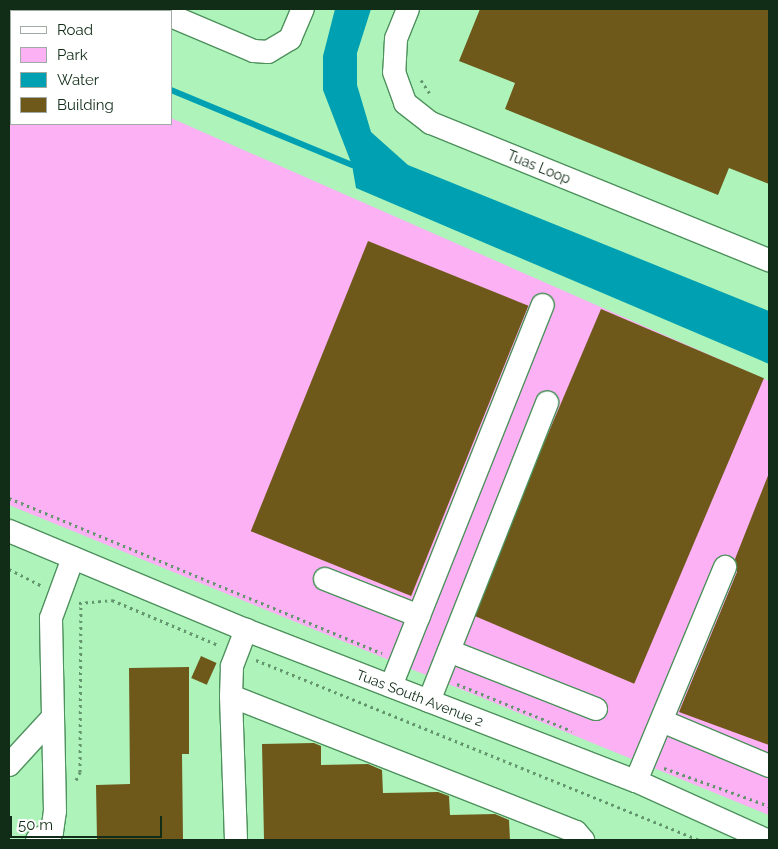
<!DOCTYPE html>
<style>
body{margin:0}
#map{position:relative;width:778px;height:849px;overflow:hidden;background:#adf3ba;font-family:Raleway,sans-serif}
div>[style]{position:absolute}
.green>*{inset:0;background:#fcb1f5}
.water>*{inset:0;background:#00a0b3}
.stream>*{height:6px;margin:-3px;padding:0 3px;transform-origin:3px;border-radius:3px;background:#00a0b3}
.building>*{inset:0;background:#6e591a;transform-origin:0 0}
.path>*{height:3px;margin-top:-1.5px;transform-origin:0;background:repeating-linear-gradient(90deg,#64966e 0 2.5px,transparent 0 6.5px)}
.roads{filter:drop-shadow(1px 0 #4e915d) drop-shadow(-1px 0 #4e915d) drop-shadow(0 1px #4e915d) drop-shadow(0 -1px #4e915d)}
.minor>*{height:22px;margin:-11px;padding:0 11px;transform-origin:11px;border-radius:11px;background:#fff}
span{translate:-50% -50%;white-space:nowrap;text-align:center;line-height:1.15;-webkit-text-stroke:5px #fff;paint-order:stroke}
.street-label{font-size:14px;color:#112d18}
.frame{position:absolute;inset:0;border:10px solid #112d18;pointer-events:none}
.legend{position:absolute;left:10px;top:10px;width:162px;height:115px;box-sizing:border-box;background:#fff;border:1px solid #a0aba3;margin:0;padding:6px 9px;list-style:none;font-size:15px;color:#112d18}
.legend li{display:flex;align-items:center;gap:10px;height:25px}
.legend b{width:25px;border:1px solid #a0aba3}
.scale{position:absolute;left:10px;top:816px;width:152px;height:22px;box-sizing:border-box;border:2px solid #112d18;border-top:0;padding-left:6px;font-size:15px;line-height:18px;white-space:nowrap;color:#112d18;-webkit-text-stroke:4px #fff;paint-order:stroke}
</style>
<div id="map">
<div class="green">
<div style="clip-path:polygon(9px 47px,11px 124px,171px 124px,171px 118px,769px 381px,769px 815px,9px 505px)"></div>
</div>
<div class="water">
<div style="clip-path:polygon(335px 9px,371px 9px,357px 53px,357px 85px,371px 132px,408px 165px,769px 311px,769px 364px,356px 188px,352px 165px,323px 90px,323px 56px)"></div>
</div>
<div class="stream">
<div style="left:9px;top:23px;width:3px;rotate:45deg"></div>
<div style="left:171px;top:90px;width:196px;rotate:22.5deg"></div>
</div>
<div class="building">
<div style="clip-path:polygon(480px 9px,769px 9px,769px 184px,729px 168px,718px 195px,505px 109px,515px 83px,459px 61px)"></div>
<div style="left:368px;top:241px;width:173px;height:313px;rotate:22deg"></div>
<div style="left:601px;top:309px;width:177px;height:332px;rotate:23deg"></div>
<div style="clip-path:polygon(769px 473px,769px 745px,679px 712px,737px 572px,735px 559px)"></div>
<div style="left:201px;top:656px;width:17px;height:24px;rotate:24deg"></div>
<div style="clip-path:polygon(189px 667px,189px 754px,182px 754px,183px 840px,97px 840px,96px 785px,130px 784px,129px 668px)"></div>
<div style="clip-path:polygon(314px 743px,321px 746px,321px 765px,368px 764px,382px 770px,383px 793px,438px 792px,449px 796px,450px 815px,495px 814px,509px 820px,510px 840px,264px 839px,262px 744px)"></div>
</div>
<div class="path">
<div style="left:421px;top:80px;width:17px;rotate:57deg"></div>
<div style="left:9px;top:498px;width:404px;rotate:22.6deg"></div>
<div style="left:9px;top:569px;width:37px;rotate:27deg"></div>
<div style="left:79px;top:603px;width:33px;rotate:-5deg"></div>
<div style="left:112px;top:600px;width:115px;rotate:23deg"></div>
<div style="left:256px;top:660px;width:478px;rotate:22.1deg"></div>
<div style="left:457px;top:684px;width:124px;rotate:22.2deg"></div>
<div style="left:664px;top:768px;width:112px;rotate:19.9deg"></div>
<div style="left:76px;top:780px;width:9px;rotate:-63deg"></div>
<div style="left:80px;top:772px;width:168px;rotate:-89.7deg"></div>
</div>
<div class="roads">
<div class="minor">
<div style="left:408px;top:9px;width:32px;rotate:112deg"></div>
<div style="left:396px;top:39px;width:33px;rotate:93deg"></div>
<div style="left:394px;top:72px;width:33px;rotate:70deg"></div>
<div style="left:405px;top:103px;width:33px;rotate:38deg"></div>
<div style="left:431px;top:123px;width:365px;rotate:22.1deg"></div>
<div style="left:171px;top:16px;width:90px;rotate:22.9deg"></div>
<div style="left:254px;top:51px;width:14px;rotate:4deg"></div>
<div style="left:268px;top:52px;width:26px;rotate:-31deg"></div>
<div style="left:290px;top:39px;width:33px;rotate:-67deg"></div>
<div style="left:9px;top:531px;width:257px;rotate:22.7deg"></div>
<div style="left:246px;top:630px;width:418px;rotate:21.2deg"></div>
<div style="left:636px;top:781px;width:143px;rotate:24.4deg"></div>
<div style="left:325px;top:579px;width:101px;rotate:21.5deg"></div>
<div style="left:449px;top:651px;width:158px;rotate:21.5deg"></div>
<div style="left:391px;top:686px;width:410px;rotate:-68.3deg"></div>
<div style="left:231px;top:696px;width:371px;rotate:21.5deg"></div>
<div style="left:576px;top:832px;width:11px;rotate:49deg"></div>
<div style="left:429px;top:701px;width:321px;rotate:-68.4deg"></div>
<div style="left:662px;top:721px;width:116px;rotate:22.8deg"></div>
<div style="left:9px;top:765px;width:65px;rotate:-47.5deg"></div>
<div style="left:636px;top:781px;width:232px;rotate:-67.4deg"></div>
<div style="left:37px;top:840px;width:17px;rotate:-28deg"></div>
<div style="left:52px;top:832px;width:21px;rotate:-82deg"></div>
<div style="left:55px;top:811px;width:193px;rotate:-91.2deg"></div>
<div style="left:51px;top:618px;width:64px;rotate:-69.9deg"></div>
<div style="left:236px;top:840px;width:144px;rotate:-92deg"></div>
<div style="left:231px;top:696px;width:30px;rotate:-88deg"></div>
<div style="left:232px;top:666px;width:39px;rotate:-69deg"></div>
</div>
</div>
<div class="street-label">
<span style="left:539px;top:167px;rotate:22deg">Tuas Loop</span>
<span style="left:420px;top:698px;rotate:21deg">Tuas South Avenue 2</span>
</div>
<div class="frame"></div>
<ul class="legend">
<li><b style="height:6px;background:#fff"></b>Road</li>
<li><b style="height:14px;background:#fcb1f5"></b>Park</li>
<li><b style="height:14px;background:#00a0b3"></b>Water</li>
<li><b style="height:14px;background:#6e591a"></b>Building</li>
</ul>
<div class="scale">50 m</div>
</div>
